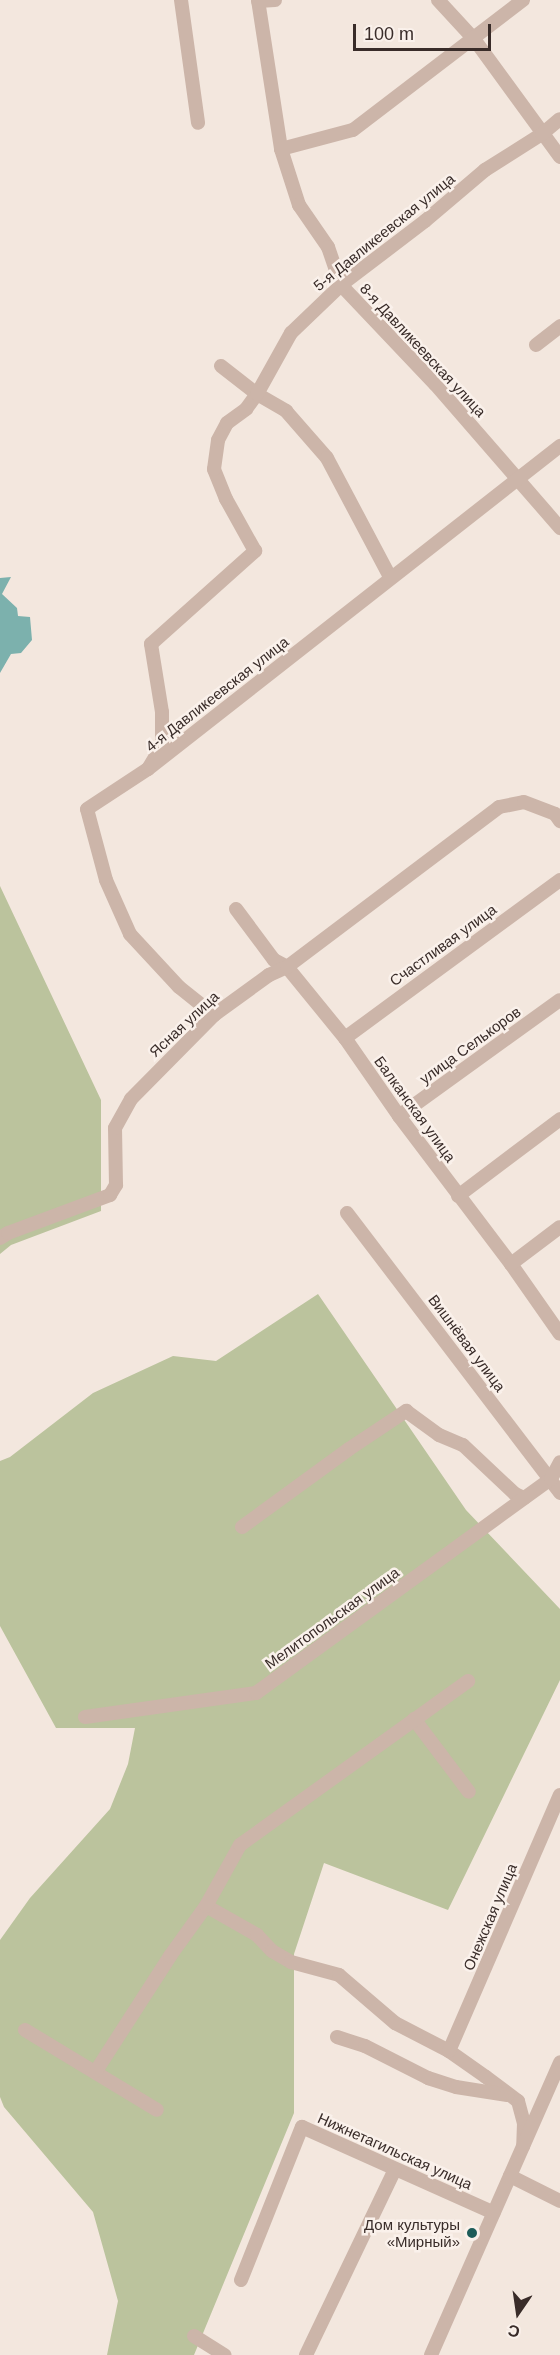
<!DOCTYPE html>
<meta charset="utf-8">
<style>
body{margin:0}
#map{position:relative;width:560px;height:2355px;overflow:hidden;background:#f3e7de;font-family:Helvetica,sans-serif}
div>[style]{position:absolute}
.green>*{inset:0;background:#bbc39d}
.water>*{inset:0;background:#7cb1ad}
.minor>*{height:14px;margin:-7px;padding:0 7px;transform-origin:7px;border-radius:7px;background:#ccb5a9}
.dots>*{width:16px;height:16px;translate:-50% -50%;box-sizing:border-box;border:3px solid #faf1eb;border-radius:50%}
span{translate:-50% -50%;white-space:nowrap;text-align:center;line-height:1.15;-webkit-text-stroke:5px #faf1eb;paint-order:stroke}
.street-label{font-size:15px;color:#392c29}
.poi-label{font-size:15px;color:#392c29}
.right{translate:-100% -50%;text-align:right}
.north{position:absolute;left:488px;top:2283px;width:60px;height:60px;-webkit-text-stroke:4px #faf1eb;paint-order:stroke;rotate:193deg;font-size:16px;font-weight:700;line-height:24px;text-align:center;color:#392c29}
.north::after{content:'';display:block;margin:auto;width:21px;height:27px;background:#392c29;clip-path:polygon(50% 0,100% 100%,50% 72%,0 100%)}
.scale{position:absolute;left:353px;top:24px;width:138px;height:27px;box-sizing:border-box;border:3px solid #392c29;border-top:0;padding-left:8px;font-size:18px;line-height:21px;white-space:nowrap;color:#392c29;-webkit-text-stroke:4px #faf1eb;paint-order:stroke}
</style>
<div id="map">
<div class="green">
<div style="clip-path:polygon(0 886px,101px 1100px,101px 1211px,11px 1245px,0 1254px)"></div>
<div style="clip-path:polygon(318px 1294px,466px 1510px,560px 1609px,560px 1680px,448px 1910px,324px 1863px,294px 1954px,294px 2113px,194px 2355px,107px 2355px,118px 2301px,93px 2212px,4px 2107px,0 2097px,0 1940px,30px 1898px,110px 1809px,128px 1764px,135px 1728px,56px 1728px,0 1626px,0 1461px,10px 1457px,93px 1393px,173px 1356px,216px 1361px)"></div>
</div>
<div class="water">
<div style="clip-path:polygon(11px 577px,2px 594px,17px 608px,18px 616px,30px 617px,32px 640px,21px 653px,11px 654px,0 673px,0 578px)"></div>
</div>
<div class="minor">
<div style="left:181px;top:0;width:124px;rotate:82.1deg"></div>
<div style="left:258px;top:0;width:151px;rotate:81.2deg"></div>
<div style="left:281px;top:149px;width:59px;rotate:72.2deg"></div>
<div style="left:299px;top:205px;width:51px;rotate:55.4deg"></div>
<div style="left:328px;top:247px;width:40px;rotate:71.1deg"></div>
<div style="left:341px;top:285px;width:137px;rotate:46.5deg"></div>
<div style="left:435px;top:384px;width:191px;rotate:49deg"></div>
<div style="left:438px;top:0;width:53px;rotate:47.3deg"></div>
<div style="left:474px;top:39px;width:146px;rotate:53.9deg"></div>
<div style="left:258px;top:1px;width:17px;rotate:-3deg"></div>
<div style="left:281px;top:149px;width:74px;rotate:-14.8deg"></div>
<div style="left:353px;top:130px;width:214px;rotate:-37.4deg"></div>
<div style="left:536px;top:345px;width:31px;rotate:-38deg"></div>
<div style="left:221px;top:366px;width:46px;rotate:37.9deg"></div>
<div style="left:257px;top:394px;width:34px;rotate:30deg"></div>
<div style="left:286px;top:411px;width:62px;rotate:48.9deg"></div>
<div style="left:327px;top:458px;width:135px;rotate:62.1deg"></div>
<div style="left:148px;top:769px;width:27px;rotate:-59deg"></div>
<div style="left:162px;top:746px;width:34px;rotate:-90deg"></div>
<div style="left:162px;top:712px;width:69px;rotate:-99.2deg"></div>
<div style="left:151px;top:644px;width:140px;rotate:-41.8deg"></div>
<div style="left:255px;top:551px;width:60px;rotate:-119.1deg"></div>
<div style="left:226px;top:499px;width:32px;rotate:-112deg"></div>
<div style="left:214px;top:469px;width:29px;rotate:-82deg"></div>
<div style="left:218px;top:440px;width:19px;rotate:-62deg"></div>
<div style="left:227px;top:423px;width:24px;rotate:-36deg"></div>
<div style="left:246px;top:409px;width:19px;rotate:-54deg"></div>
<div style="left:257px;top:394px;width:70px;rotate:-60.9deg"></div>
<div style="left:291px;top:333px;width:69px;rotate:-43.8deg"></div>
<div style="left:341px;top:285px;width:106px;rotate:-37.3deg"></div>
<div style="left:425px;top:221px;width:79px;rotate:-40.4deg"></div>
<div style="left:485px;top:170px;width:67px;rotate:-32.3deg"></div>
<div style="left:542px;top:134px;width:23px;rotate:-40deg"></div>
<div style="left:236px;top:909px;width:64px;rotate:53.3deg"></div>
<div style="left:274px;top:960px;width:15px;rotate:28deg"></div>
<div style="left:287px;top:967px;width:92px;rotate:50.8deg"></div>
<div style="left:345px;top:1038px;width:95px;rotate:55.3deg"></div>
<div style="left:399px;top:1116px;width:186px;rotate:52.9deg"></div>
<div style="left:511px;top:1264px;width:85px;rotate:55deg"></div>
<div style="left:214px;top:1015px;width:45px;rotate:-141.3deg"></div>
<div style="left:179px;top:987px;width:72px;rotate:-132.8deg"></div>
<div style="left:130px;top:934px;width:59px;rotate:-114deg"></div>
<div style="left:106px;top:880px;width:73px;rotate:-105deg"></div>
<div style="left:87px;top:809px;width:73px;rotate:-33.3deg"></div>
<div style="left:148px;top:769px;width:524px;rotate:-38.1deg"></div>
<div style="left:345px;top:1038px;width:267px;rotate:-36.3deg"></div>
<div style="left:399px;top:1116px;width:198px;rotate:-35.8deg"></div>
<div style="left:458px;top:1196px;width:128px;rotate:-37deg"></div>
<div style="left:347px;top:1213px;width:352px;rotate:52.7deg"></div>
<div style="left:0;top:1238px;width:9px;rotate:-32deg"></div>
<div style="left:8px;top:1233px;width:109px;rotate:-20.4deg"></div>
<div style="left:110px;top:1195px;width:12px;rotate:-59deg"></div>
<div style="left:116px;top:1185px;width:57px;rotate:-91deg"></div>
<div style="left:115px;top:1128px;width:33px;rotate:-61deg"></div>
<div style="left:131px;top:1099px;width:118px;rotate:-45.3deg"></div>
<div style="left:214px;top:1015px;width:68px;rotate:-36deg"></div>
<div style="left:269px;top:975px;width:20px;rotate:-24deg"></div>
<div style="left:287px;top:967px;width:266px;rotate:-37deg"></div>
<div style="left:499px;top:807px;width:25px;rotate:-11deg"></div>
<div style="left:524px;top:802px;width:33px;rotate:21deg"></div>
<div style="left:555px;top:814px;width:9px;rotate:54deg"></div>
<div style="left:511px;top:1264px;width:61px;rotate:-37.1deg"></div>
<div style="left:242px;top:1527px;width:132px;rotate:-36.1deg"></div>
<div style="left:349px;top:1449px;width:69px;rotate:-33.7deg"></div>
<div style="left:406px;top:1411px;width:41px;rotate:36deg"></div>
<div style="left:439px;top:1435px;width:26px;rotate:23deg"></div>
<div style="left:463px;top:1445px;width:71px;rotate:43.3deg"></div>
<div style="left:515px;top:1494px;width:10px;rotate:24deg"></div>
<div style="left:85px;top:1717px;width:173px;rotate:-8deg"></div>
<div style="left:256px;top:1693px;width:364px;rotate:-36deg"></div>
<div style="left:551px;top:1479px;width:19px;rotate:-62deg"></div>
<div style="left:414px;top:1719px;width:91px;rotate:53deg"></div>
<div style="left:206px;top:1906px;width:59px;rotate:29.6deg"></div>
<div style="left:257px;top:1935px;width:22px;rotate:47deg"></div>
<div style="left:272px;top:1951px;width:22px;rotate:30deg"></div>
<div style="left:291px;top:1962px;width:50px;rotate:15.2deg"></div>
<div style="left:339px;top:1975px;width:74px;rotate:40.6deg"></div>
<div style="left:395px;top:2023px;width:61px;rotate:27.4deg"></div>
<div style="left:449px;top:2051px;width:45px;rotate:35.1deg"></div>
<div style="left:486px;top:2077px;width:40px;rotate:37deg"></div>
<div style="left:518px;top:2101px;width:23px;rotate:75deg"></div>
<div style="left:524px;top:2123px;width:23px;rotate:92deg"></div>
<div style="left:25px;top:2030px;width:154px;rotate:31.2deg"></div>
<div style="left:337px;top:2037px;width:29px;rotate:18deg"></div>
<div style="left:365px;top:2046px;width:71px;rotate:26.9deg"></div>
<div style="left:428px;top:2078px;width:29px;rotate:18deg"></div>
<div style="left:456px;top:2087px;width:52px;rotate:8.9deg"></div>
<div style="left:449px;top:2051px;width:279px;rotate:-66.6deg"></div>
<div style="left:96px;top:2071px;width:137px;rotate:-57.2deg"></div>
<div style="left:170px;top:1956px;width:62px;rotate:-54.2deg"></div>
<div style="left:206px;top:1906px;width:70px;rotate:-60.9deg"></div>
<div style="left:240px;top:1845px;width:281px;rotate:-35.7deg"></div>
<div style="left:510px;top:2176px;width:56px;rotate:26.6deg"></div>
<div style="left:241px;top:2280px;width:165px;rotate:-68.3deg"></div>
<div style="left:302px;top:2127px;width:210px;rotate:24.1deg"></div>
<div style="left:194px;top:2336px;width:36px;rotate:32deg"></div>
<div style="left:306px;top:2355px;width:206px;rotate:-64.4deg"></div>
<div style="left:431px;top:2355px;width:320px;rotate:-66.2deg"></div>
</div>
<div class="dots">
<div style="left:472px;top:2233px;background:#1d5c59"></div>
</div>
<div class="street-label">
<span style="left:384px;top:232px;rotate:-39deg">5-я Давликеевская улица</span>
<span style="left:423px;top:350px;rotate:47deg">8-я Давликеевская улица</span>
<span style="left:217px;top:694px;rotate:-38deg">4-я Давликеевская улица</span>
<span style="left:443px;top:945px;rotate:-36deg">Счастливая улица</span>
<span style="left:184px;top:1024px;rotate:-43deg">Ясная улица</span>
<span style="left:470px;top:1045px;rotate:-36deg">улица Селькоров</span>
<span style="left:415px;top:1109px;rotate:54deg">Балканская улица</span>
<span style="left:467px;top:1343px;rotate:53deg">Вишнёвая улица</span>
<span style="left:332px;top:1618px;rotate:-36deg">Мелитопольская улица</span>
<span style="left:490px;top:1917px;rotate:-67deg">Онежская улица</span>
<span style="left:395px;top:2151px;rotate:24deg">Нижнетагильская улица</span>
</div>
<div class="poi-label">
<span class="right" style="left:460px;top:2233px">Дом культуры<br>«Мирный»</span>
</div>
<div class="north">С</div>
<div class="scale">100 m</div>
</div>
